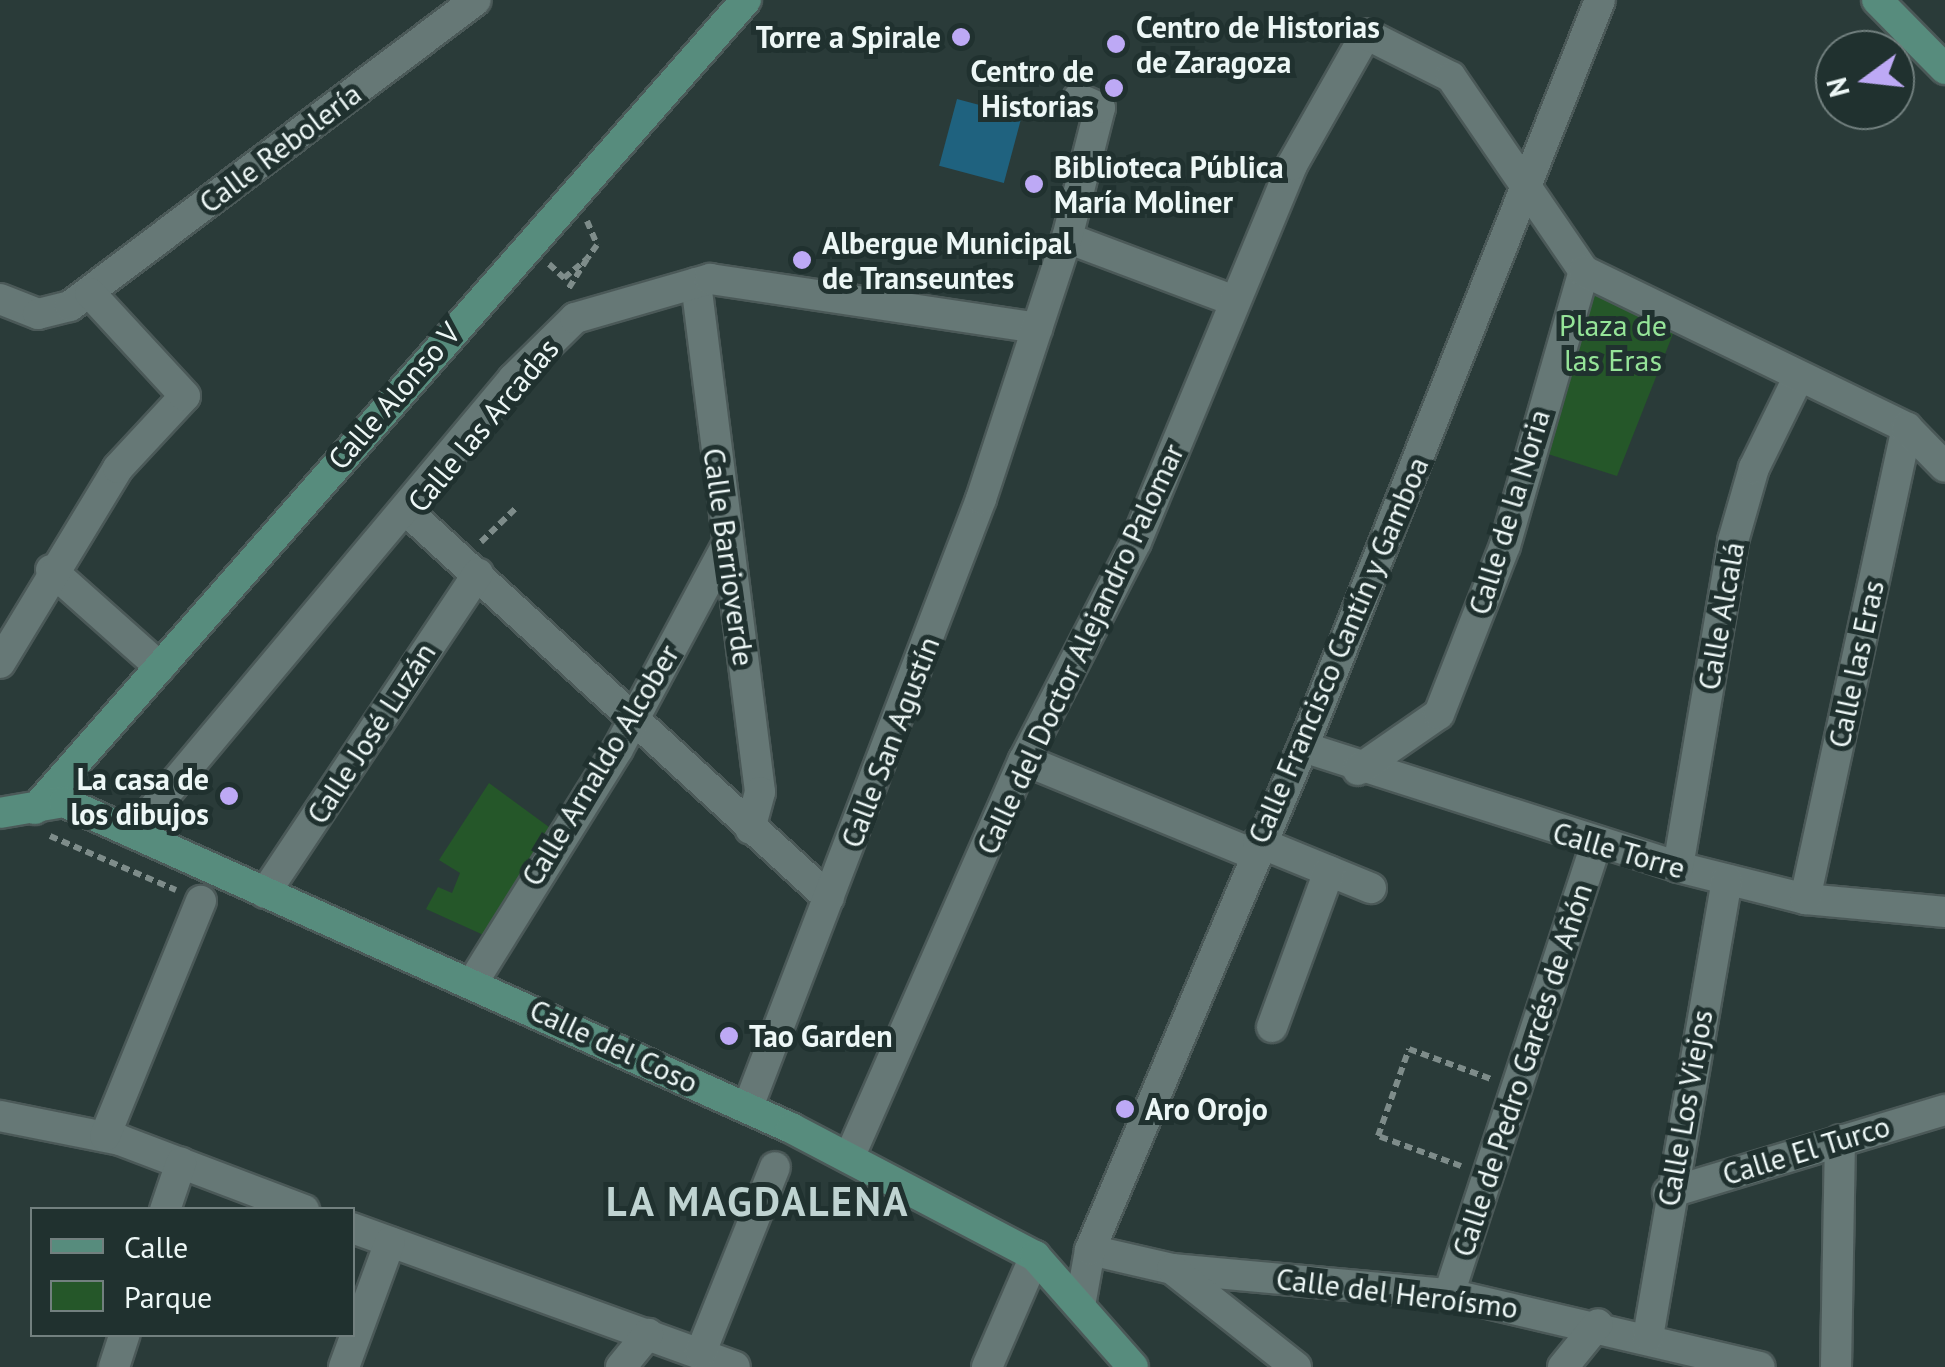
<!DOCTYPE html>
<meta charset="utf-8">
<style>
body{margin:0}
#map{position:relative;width:1945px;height:1367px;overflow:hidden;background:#2a3b39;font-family:"PT Sans",sans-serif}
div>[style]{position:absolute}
.green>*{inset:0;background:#255729}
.water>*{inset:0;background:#1f627f;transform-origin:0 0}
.path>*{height:6px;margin-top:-3px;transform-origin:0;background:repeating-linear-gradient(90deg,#7e8c8a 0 8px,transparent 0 13px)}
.roads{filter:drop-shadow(2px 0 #4b5958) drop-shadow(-2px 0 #4b5958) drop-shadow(0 2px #4b5958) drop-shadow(0 -2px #4b5958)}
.street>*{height:30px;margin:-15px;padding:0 15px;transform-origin:15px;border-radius:15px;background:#667876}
.secondary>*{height:30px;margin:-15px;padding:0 15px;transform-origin:15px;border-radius:15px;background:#578c7d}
.dots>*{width:28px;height:28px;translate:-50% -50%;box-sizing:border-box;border:5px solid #20312f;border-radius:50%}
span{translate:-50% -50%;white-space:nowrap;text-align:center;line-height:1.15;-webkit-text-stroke:10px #20312f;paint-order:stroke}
.poi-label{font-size:30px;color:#edf7f6;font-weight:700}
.left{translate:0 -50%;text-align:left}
.right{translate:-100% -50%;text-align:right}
.street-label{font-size:30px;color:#edf7f6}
.park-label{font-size:30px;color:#95e498}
.district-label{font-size:40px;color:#bfd3d1;font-weight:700;letter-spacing:2.5px}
.legend{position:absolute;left:30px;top:1207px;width:325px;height:130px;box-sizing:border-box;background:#20312f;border:2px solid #72807f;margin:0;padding:12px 18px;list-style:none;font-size:30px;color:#edf7f6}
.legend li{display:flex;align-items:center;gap:20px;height:50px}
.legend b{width:50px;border:2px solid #72807f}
.north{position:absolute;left:1815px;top:30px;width:100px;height:100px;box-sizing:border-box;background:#20312f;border:2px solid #72807f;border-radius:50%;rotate:255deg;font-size:28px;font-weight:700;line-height:40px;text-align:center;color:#edf7f6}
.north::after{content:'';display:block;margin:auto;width:35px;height:45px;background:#bda9f5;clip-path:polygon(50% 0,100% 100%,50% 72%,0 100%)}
</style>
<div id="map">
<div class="green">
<div style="clip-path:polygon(1584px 271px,1680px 316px,1617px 476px,1529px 448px)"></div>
<div style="clip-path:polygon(489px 783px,553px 830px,488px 937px,426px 909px,438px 887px,452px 893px,460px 873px,439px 860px)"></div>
</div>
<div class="water">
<div style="left:957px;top:99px;width:67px;height:69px;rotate:15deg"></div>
</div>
<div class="path">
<div style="left:587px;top:221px;width:26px;rotate:67deg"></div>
<div style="left:597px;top:245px;width:17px;rotate:126deg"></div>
<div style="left:549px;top:264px;width:21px;rotate:43deg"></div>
<div style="left:564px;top:278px;width:30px;rotate:-40deg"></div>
<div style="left:587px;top:259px;width:38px;rotate:122deg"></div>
<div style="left:481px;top:542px;width:50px;rotate:-44.2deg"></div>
<div style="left:50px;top:836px;width:137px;rotate:23.2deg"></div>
<div style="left:1461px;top:1166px;width:88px;rotate:-160.1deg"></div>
<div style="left:1378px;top:1136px;width:92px;rotate:-70.4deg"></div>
<div style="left:1409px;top:1049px;width:87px;rotate:20.1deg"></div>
</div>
<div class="roads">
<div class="street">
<div style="left:1067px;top:238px;width:179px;rotate:20.6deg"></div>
<div style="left:696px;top:283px;width:513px;rotate:82.83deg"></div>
<div style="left:760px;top:792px;width:38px;rotate:105deg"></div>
<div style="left:0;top:299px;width:41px;rotate:21.5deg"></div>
<div style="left:38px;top:314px;width:33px;rotate:-14deg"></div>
<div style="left:70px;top:306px;width:508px;rotate:-37.01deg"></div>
<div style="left:408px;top:512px;width:571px;rotate:42.52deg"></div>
<div style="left:51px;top:570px;width:146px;rotate:41.7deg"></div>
<div style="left:0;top:663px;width:228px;rotate:-58.8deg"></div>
<div style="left:118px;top:468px;width:98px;rotate:-47.1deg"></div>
<div style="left:185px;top:396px;width:140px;rotate:-132.7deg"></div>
<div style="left:1303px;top:747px;width:394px;rotate:17.7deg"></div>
<div style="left:1678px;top:867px;width:131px;rotate:14.1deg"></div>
<div style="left:1805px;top:899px;width:141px;rotate:5.3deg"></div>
<div style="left:1024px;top:760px;width:248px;rotate:22.3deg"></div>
<div style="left:1358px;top:770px;width:98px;rotate:-34.7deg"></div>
<div style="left:1439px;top:714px;width:180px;rotate:-68.6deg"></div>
<div style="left:1505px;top:546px;width:286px;rotate:-74deg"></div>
<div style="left:133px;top:833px;width:592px;rotate:-50.07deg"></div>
<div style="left:513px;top:379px;width:87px;rotate:-44.5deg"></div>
<div style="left:575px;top:318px;width:141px;rotate:-16.1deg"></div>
<div style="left:710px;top:279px;width:331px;rotate:8.5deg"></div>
<div style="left:1258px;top:842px;width:122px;rotate:22.2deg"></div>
<div style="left:1678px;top:867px;width:331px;rotate:-80.4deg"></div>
<div style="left:1733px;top:541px;width:76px;rotate:-74deg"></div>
<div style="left:1754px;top:468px;width:102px;rotate:-63.9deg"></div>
<div style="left:265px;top:893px;width:384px;rotate:-56.3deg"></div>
<div style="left:1805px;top:899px;width:482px;rotate:-77.8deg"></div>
<div style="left:473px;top:982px;width:274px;rotate:-58.1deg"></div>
<div style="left:618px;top:749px;width:229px;rotate:-61.9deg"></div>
<div style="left:1272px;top:1027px;width:166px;rotate:-69.9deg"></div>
<div style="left:748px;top:1107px;width:651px;rotate:-69.03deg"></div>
<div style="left:981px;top:499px;width:275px;rotate:-71.8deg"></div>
<div style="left:1067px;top:238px;width:134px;rotate:-75.8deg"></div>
<div style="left:1100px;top:108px;width:24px;rotate:-156deg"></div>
<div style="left:0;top:1116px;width:122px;rotate:11.3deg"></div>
<div style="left:120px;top:1140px;width:197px;rotate:20.8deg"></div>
<div style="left:105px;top:1136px;width:254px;rotate:-67.8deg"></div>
<div style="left:849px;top:1158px;width:435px;rotate:-66.3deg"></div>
<div style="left:1024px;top:760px;width:245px;rotate:-62.8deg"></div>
<div style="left:1136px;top:542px;width:408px;rotate:-67.5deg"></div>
<div style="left:1292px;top:165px;width:150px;rotate:-60.5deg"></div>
<div style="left:1366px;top:34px;width:95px;rotate:26.8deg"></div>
<div style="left:1451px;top:77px;width:235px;rotate:55.6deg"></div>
<div style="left:1584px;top:271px;width:359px;rotate:25.9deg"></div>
<div style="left:1907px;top:428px;width:54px;rotate:45.7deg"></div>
<div style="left:1668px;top:1193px;width:289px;rotate:-16.7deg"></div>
<div style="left:165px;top:1210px;width:50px;rotate:-71.2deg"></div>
<div style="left:352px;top:1228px;width:407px;rotate:19.9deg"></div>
<div style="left:1090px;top:1250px;width:84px;rotate:13deg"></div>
<div style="left:1172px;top:1269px;width:278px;rotate:5.2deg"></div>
<div style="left:1449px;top:1294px;width:319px;rotate:13.2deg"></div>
<div style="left:1172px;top:1269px;width:158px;rotate:38.3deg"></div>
<div style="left:1449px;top:1294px;width:472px;rotate:-71.9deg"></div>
<div style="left:1081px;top:1300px;width:51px;rotate:-79.8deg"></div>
<div style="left:1090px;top:1250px;width:546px;rotate:-67.05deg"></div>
<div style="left:1303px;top:747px;width:804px;rotate:-68.32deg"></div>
<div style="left:1648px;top:1337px;width:464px;rotate:-80.2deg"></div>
<div style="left:701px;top:1352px;width:199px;rotate:-68.2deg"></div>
<div style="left:114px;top:1367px;width:35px;rotate:-72deg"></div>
<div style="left:344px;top:1367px;width:133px;rotate:-69.8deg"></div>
<div style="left:621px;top:1367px;width:43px;rotate:-50.7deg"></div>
<div style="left:987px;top:1367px;width:121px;rotate:-66.6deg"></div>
<div style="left:1563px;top:1367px;width:55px;rotate:-50.9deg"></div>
<div style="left:1836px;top:1367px;width:227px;rotate:-89deg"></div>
</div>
<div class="secondary">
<div style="left:1877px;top:0;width:97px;rotate:45.4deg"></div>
<div style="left:35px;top:809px;width:1077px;rotate:-48.69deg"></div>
<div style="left:0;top:813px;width:65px;rotate:-9.8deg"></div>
<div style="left:64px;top:802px;width:797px;rotate:24.15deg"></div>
<div style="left:791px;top:1128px;width:276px;rotate:27.7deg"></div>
<div style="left:1035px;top:1256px;width:148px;rotate:48.6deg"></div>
</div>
</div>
<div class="dots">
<div style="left:961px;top:37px;background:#bda9f5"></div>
<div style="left:1116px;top:44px;background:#bda9f5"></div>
<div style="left:1114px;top:88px;background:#bda9f5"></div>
<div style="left:1034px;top:184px;background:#bda9f5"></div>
<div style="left:802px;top:260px;background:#bda9f5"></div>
<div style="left:229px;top:796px;background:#bda9f5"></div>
<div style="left:729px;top:1036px;background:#bda9f5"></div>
<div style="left:1125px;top:1109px;background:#bda9f5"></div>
</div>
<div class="poi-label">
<span class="left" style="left:1136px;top:44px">Centro de Historias<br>de Zaragoza</span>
<span class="right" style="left:941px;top:37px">Torre a Spirale</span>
<span class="right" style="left:1094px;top:88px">Centro de<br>Historias</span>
<span class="left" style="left:1054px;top:184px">Biblioteca Pública<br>María Moliner</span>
<span class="left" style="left:822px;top:260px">Albergue Municipal<br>de Transeuntes</span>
<span class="right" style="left:209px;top:796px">La casa de<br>los dibujos</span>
<span class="left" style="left:749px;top:1036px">Tao Garden</span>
<span class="left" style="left:1145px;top:1109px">Aro Orojo</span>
</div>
<div class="street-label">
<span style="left:280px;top:148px;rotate:-37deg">Calle Rebolería</span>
<span style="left:394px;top:396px;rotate:-49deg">Calle Alonso V</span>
<span style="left:483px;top:425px;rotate:-50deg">Calle las Arcadas</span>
<span style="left:1509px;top:512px;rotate:-73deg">Calle de la Noria</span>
<span style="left:729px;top:557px;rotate:82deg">Calle Barrioverde</span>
<span style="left:1721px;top:616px;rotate:-80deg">Calle Alcalá</span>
<span style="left:1080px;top:649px;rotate:-65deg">Calle del Doctor Alejandro Palomar</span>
<span style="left:1338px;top:650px;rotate:-67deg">Calle Francisco Cantín y Gamboa</span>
<span style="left:1856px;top:664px;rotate:-78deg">Calle las Eras</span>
<span style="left:371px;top:733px;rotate:-57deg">Calle José Luzán</span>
<span style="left:890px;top:742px;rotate:-69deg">Calle San Agustín</span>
<span style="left:600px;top:765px;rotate:-59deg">Calle Arnaldo Alcober</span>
<span style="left:1619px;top:850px;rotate:16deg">Calle Torre</span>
<span style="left:614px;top:1046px;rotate:25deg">Calle del Coso</span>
<span style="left:1522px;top:1070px;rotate:-72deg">Calle de Pedro Garcés de Añón</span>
<span style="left:1685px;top:1108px;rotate:-80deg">Calle Los Viejos</span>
<span style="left:1806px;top:1150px;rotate:-17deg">Calle El Turco</span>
<span style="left:1397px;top:1293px;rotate:7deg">Calle del Heroísmo</span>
</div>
<div class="park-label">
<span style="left:1613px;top:342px">Plaza de<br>las Eras</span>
</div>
<div class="district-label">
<span style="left:758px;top:1201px">LA MAGDALENA</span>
</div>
<ul class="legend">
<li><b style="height:12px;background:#578c7d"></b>Calle</li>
<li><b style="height:28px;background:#255729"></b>Parque</li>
</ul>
<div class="north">N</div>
</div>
